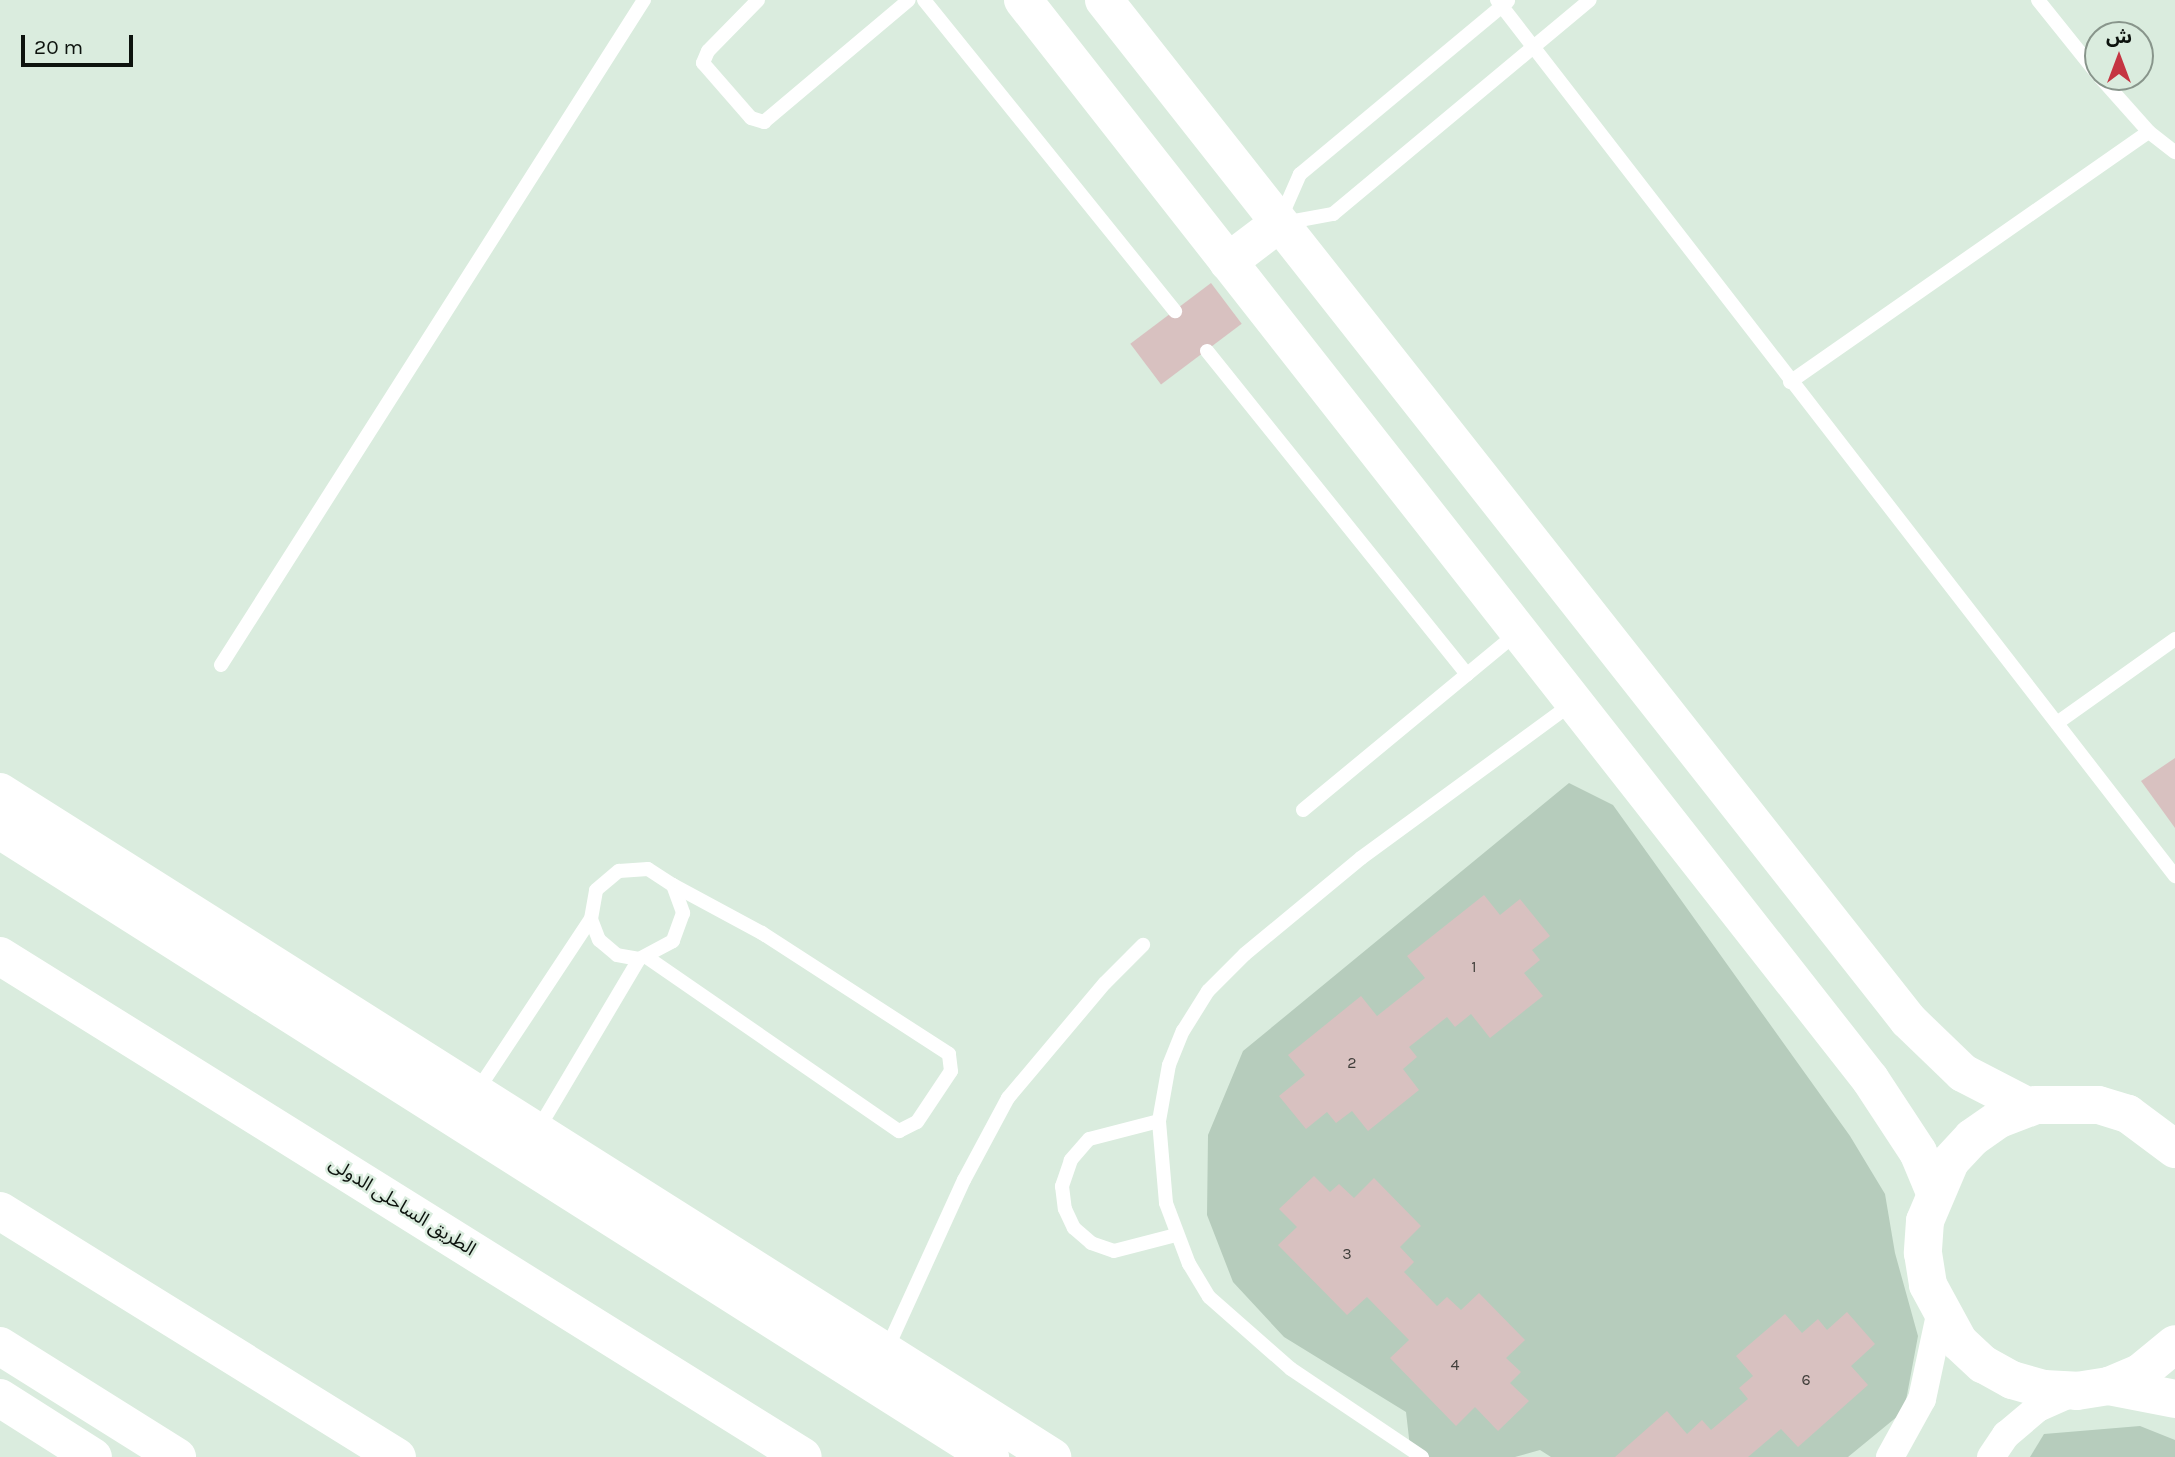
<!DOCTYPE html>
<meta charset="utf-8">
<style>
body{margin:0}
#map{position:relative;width:2175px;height:1457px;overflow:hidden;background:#daecde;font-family:Karla,"Noto Sans Arabic",sans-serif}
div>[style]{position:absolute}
.green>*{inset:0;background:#b6ccbc}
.building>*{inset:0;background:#d8c1c0;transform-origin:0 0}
.lane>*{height:14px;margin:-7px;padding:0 7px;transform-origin:7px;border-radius:7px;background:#fff}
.street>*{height:28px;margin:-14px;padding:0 14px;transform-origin:14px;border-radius:14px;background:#fff}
.secondary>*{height:38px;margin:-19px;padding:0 19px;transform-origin:19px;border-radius:19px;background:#fff}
.highway>*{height:38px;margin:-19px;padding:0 19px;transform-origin:19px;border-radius:19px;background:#fff}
span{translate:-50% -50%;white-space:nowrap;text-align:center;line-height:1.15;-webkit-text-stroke:5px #daecde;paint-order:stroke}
.number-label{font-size:16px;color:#403e3a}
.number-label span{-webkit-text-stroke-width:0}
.street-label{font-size:19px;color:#0d130e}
.north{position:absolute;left:2084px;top:21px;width:70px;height:70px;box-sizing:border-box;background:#daecde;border:2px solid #88958b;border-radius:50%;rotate:0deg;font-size:19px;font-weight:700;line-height:28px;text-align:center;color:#0d130e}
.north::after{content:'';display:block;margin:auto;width:24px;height:32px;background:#c53542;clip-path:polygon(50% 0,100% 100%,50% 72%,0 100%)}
.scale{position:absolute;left:21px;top:35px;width:112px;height:32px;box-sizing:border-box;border:4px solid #0d130e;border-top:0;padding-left:9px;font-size:21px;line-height:24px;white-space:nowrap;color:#0d130e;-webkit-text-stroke:5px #daecde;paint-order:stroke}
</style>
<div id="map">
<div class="green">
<div style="clip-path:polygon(1569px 783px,1613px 805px,1850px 1136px,1885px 1194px,1895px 1253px,1918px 1336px,1904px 1411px,1848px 1457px,1551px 1457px,1540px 1450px,1515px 1457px,1424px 1457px,1410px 1447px,1406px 1412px,1284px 1337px,1233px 1282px,1207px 1215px,1208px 1135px,1243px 1051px)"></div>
<div style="clip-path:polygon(2140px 1426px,2175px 1440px,2175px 1457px,2030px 1457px,2044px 1434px)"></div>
</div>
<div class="building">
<div style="left:1211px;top:283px;width:51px;height:101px;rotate:53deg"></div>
<div style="clip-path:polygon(2175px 758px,2175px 828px,2141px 781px)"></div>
<div style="clip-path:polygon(1484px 895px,1500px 915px,1520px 899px,1550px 936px,1532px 950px,1540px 960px,1524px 973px,1543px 996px,1490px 1038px,1471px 1014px,1455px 1027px,1447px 1017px,1409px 1047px,1417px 1057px,1403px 1069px,1419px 1090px,1368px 1131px,1352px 1111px,1336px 1123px,1327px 1112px,1306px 1129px,1279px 1096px,1305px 1075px,1288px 1055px,1361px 996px,1377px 1016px,1425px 978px,1407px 956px)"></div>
<div style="clip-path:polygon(1314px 1176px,1330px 1192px,1339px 1184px,1354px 1198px,1374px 1178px,1421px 1226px,1400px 1247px,1414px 1262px,1404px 1272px,1437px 1306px,1447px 1297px,1461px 1310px,1479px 1293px,1525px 1340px,1506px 1358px,1521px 1372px,1510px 1383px,1529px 1401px,1498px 1431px,1475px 1407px,1456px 1426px,1390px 1358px,1409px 1340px,1367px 1297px,1347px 1315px,1278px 1245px,1297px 1227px,1279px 1209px)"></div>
<div style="clip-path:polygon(1847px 1312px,1875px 1344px,1851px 1366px,1868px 1385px,1798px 1447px,1781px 1429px,1748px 1457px,1615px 1457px,1667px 1411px,1687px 1434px,1702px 1420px,1711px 1430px,1748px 1399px,1739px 1388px,1753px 1376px,1736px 1356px,1785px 1314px,1802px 1333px,1818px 1319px,1827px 1330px)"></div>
</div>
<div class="lane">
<div style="left:758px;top:0;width:71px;rotate:134.4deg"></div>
<div style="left:708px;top:51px;width:13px;rotate:113deg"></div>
<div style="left:703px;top:63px;width:73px;rotate:48.9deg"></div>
<div style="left:751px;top:118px;width:14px;rotate:17deg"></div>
<div style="left:764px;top:122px;width:189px;rotate:-40.1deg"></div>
<div style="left:924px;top:0;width:400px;rotate:51.1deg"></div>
<div style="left:1497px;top:0;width:1108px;rotate:52.26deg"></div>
<div style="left:2038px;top:0;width:96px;rotate:51.3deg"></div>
<div style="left:1508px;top:1px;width:271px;rotate:140.2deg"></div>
<div style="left:1300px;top:174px;width:55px;rotate:113.7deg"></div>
<div style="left:1278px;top:224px;width:56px;rotate:-10.3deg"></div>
<div style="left:1333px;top:214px;width:334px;rotate:-39.8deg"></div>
<div style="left:2100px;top:77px;width:74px;rotate:48.3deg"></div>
<div style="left:2149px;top:132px;width:33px;rotate:38deg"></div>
<div style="left:1207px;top:351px;width:415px;rotate:51.2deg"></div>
<div style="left:1790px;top:382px;width:437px;rotate:-34.9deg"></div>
<div style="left:221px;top:665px;width:788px;rotate:-57.54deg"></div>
<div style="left:2057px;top:723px;width:145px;rotate:-35.4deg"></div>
<div style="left:1303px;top:810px;width:278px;rotate:-39.6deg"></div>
<div style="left:648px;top:958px;width:305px;rotate:34.6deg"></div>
<div style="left:899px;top:1131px;width:20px;rotate:-27deg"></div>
<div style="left:917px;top:1122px;width:61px;rotate:-56.3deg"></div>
<div style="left:951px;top:1071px;width:17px;rotate:-97deg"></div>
<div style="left:949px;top:1054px;width:223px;rotate:-147.1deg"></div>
<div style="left:762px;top:933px;width:101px;rotate:-151.7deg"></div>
<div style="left:477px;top:1091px;width:206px;rotate:-56.5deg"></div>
<div style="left:591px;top:919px;width:29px;rotate:-80deg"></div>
<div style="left:596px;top:890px;width:30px;rotate:-40deg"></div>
<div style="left:619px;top:871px;width:29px;rotate:-4deg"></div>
<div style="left:648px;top:869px;width:30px;rotate:33deg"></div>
<div style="left:673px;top:885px;width:30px;rotate:70deg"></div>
<div style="left:683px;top:913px;width:30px;rotate:110deg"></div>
<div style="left:673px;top:941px;width:38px;rotate:152deg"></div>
<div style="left:639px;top:959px;width:22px;rotate:-170deg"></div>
<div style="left:617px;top:955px;width:23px;rotate:-140deg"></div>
<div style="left:599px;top:940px;width:22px;rotate:-111deg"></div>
<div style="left:1159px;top:1121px;width:72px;rotate:165.6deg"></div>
<div style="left:1089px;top:1139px;width:28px;rotate:131deg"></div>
<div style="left:1071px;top:1160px;width:28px;rotate:109deg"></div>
<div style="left:1062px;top:1186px;width:23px;rotate:83deg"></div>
<div style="left:1065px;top:1209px;width:21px;rotate:65deg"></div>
<div style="left:1074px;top:1228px;width:23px;rotate:41deg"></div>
<div style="left:1091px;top:1243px;width:24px;rotate:19deg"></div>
<div style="left:1114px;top:1251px;width:64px;rotate:-14.5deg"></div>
<div style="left:537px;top:1131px;width:200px;rotate:-59.3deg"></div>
<div style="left:886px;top:1351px;width:188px;rotate:-65.5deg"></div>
<div style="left:964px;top:1180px;width:93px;rotate:-61.8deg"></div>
<div style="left:1008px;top:1098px;width:150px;rotate:-49.9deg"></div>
<div style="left:1105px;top:983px;width:54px;rotate:-45deg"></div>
<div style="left:1422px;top:1457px;width:158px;rotate:-146.1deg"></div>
<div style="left:1291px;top:1369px;width:109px;rotate:-138.7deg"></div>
<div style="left:1209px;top:1297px;width:39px;rotate:-121deg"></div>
<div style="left:1189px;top:1264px;width:65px;rotate:-110.7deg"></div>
<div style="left:1166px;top:1203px;width:82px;rotate:-94.9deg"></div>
<div style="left:1159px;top:1121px;width:57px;rotate:-79.9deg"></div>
<div style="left:1169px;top:1065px;width:37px;rotate:-68deg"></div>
<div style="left:1183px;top:1031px;width:47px;rotate:-58deg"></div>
<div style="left:1208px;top:991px;width:52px;rotate:-45deg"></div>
<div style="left:1245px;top:954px;width:151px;rotate:-39.6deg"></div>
<div style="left:1361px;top:858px;width:263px;rotate:-36.2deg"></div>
</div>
<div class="street">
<div style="left:1890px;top:1457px;width:66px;rotate:-61.1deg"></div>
<div style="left:1922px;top:1399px;width:86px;rotate:-77.9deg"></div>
<div style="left:1991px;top:1457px;width:27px;rotate:-56deg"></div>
<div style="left:2006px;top:1435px;width:42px;rotate:-40.2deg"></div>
<div style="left:2038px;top:1408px;width:37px;rotate:-24deg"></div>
</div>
<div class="secondary">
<div style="left:1023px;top:0;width:1372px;rotate:51.87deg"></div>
<div style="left:1870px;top:1079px;width:87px;rotate:56.7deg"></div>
<div style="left:1918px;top:1152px;width:41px;rotate:67.2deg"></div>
<div style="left:1104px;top:0;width:1299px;rotate:51.75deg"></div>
<div style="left:1908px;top:1020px;width:76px;rotate:43.9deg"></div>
<div style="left:1963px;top:1073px;width:74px;rotate:27.3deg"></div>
<div style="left:1228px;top:262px;width:63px;rotate:-37.2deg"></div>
<div style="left:0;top:792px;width:1245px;rotate:32.3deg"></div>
<div style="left:0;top:830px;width:1172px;rotate:32.35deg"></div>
<div style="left:2175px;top:1149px;width:59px;rotate:-143.3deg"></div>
<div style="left:2128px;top:1114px;width:31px;rotate:-163deg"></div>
<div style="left:2098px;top:1105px;width:62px;rotate:180deg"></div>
<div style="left:2036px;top:1105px;width:40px;rotate:159deg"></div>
<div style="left:1999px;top:1119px;width:33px;rotate:145deg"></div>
<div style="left:1972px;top:1138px;width:33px;rotate:133deg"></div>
<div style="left:1950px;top:1162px;width:64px;rotate:113deg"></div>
<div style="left:1925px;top:1221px;width:32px;rotate:94deg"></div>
<div style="left:1923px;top:1253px;width:32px;rotate:81deg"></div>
<div style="left:1928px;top:1285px;width:65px;rotate:61.5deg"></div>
<div style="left:1959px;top:1342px;width:33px;rotate:43deg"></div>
<div style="left:1983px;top:1364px;width:33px;rotate:29deg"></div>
<div style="left:2012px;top:1380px;width:33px;rotate:16deg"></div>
<div style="left:2044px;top:1389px;width:33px;rotate:3deg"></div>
<div style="left:2077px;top:1391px;width:32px;rotate:-9deg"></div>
<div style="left:2109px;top:1386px;width:34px;rotate:-23deg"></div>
<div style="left:2140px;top:1373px;width:45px;rotate:-39.6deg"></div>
<div style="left:0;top:1346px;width:209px;rotate:32.1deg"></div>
<div style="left:2109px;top:1386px;width:67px;rotate:11.1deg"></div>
<div style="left:0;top:1398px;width:110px;rotate:32.4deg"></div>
</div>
<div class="highway">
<div style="left:0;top:956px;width:946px;rotate:31.96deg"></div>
<div style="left:0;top:1211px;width:467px;rotate:31.8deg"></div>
</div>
<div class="number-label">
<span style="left:1474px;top:967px">1</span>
<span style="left:1352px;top:1063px">2</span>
<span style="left:1347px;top:1254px">3</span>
<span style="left:1455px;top:1365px">4</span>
<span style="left:1806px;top:1380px">6</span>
</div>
<div class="street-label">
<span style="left:402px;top:1207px;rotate:32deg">الطريق الساحلى الدولى</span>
</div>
<div class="north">ش</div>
<div class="scale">20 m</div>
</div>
